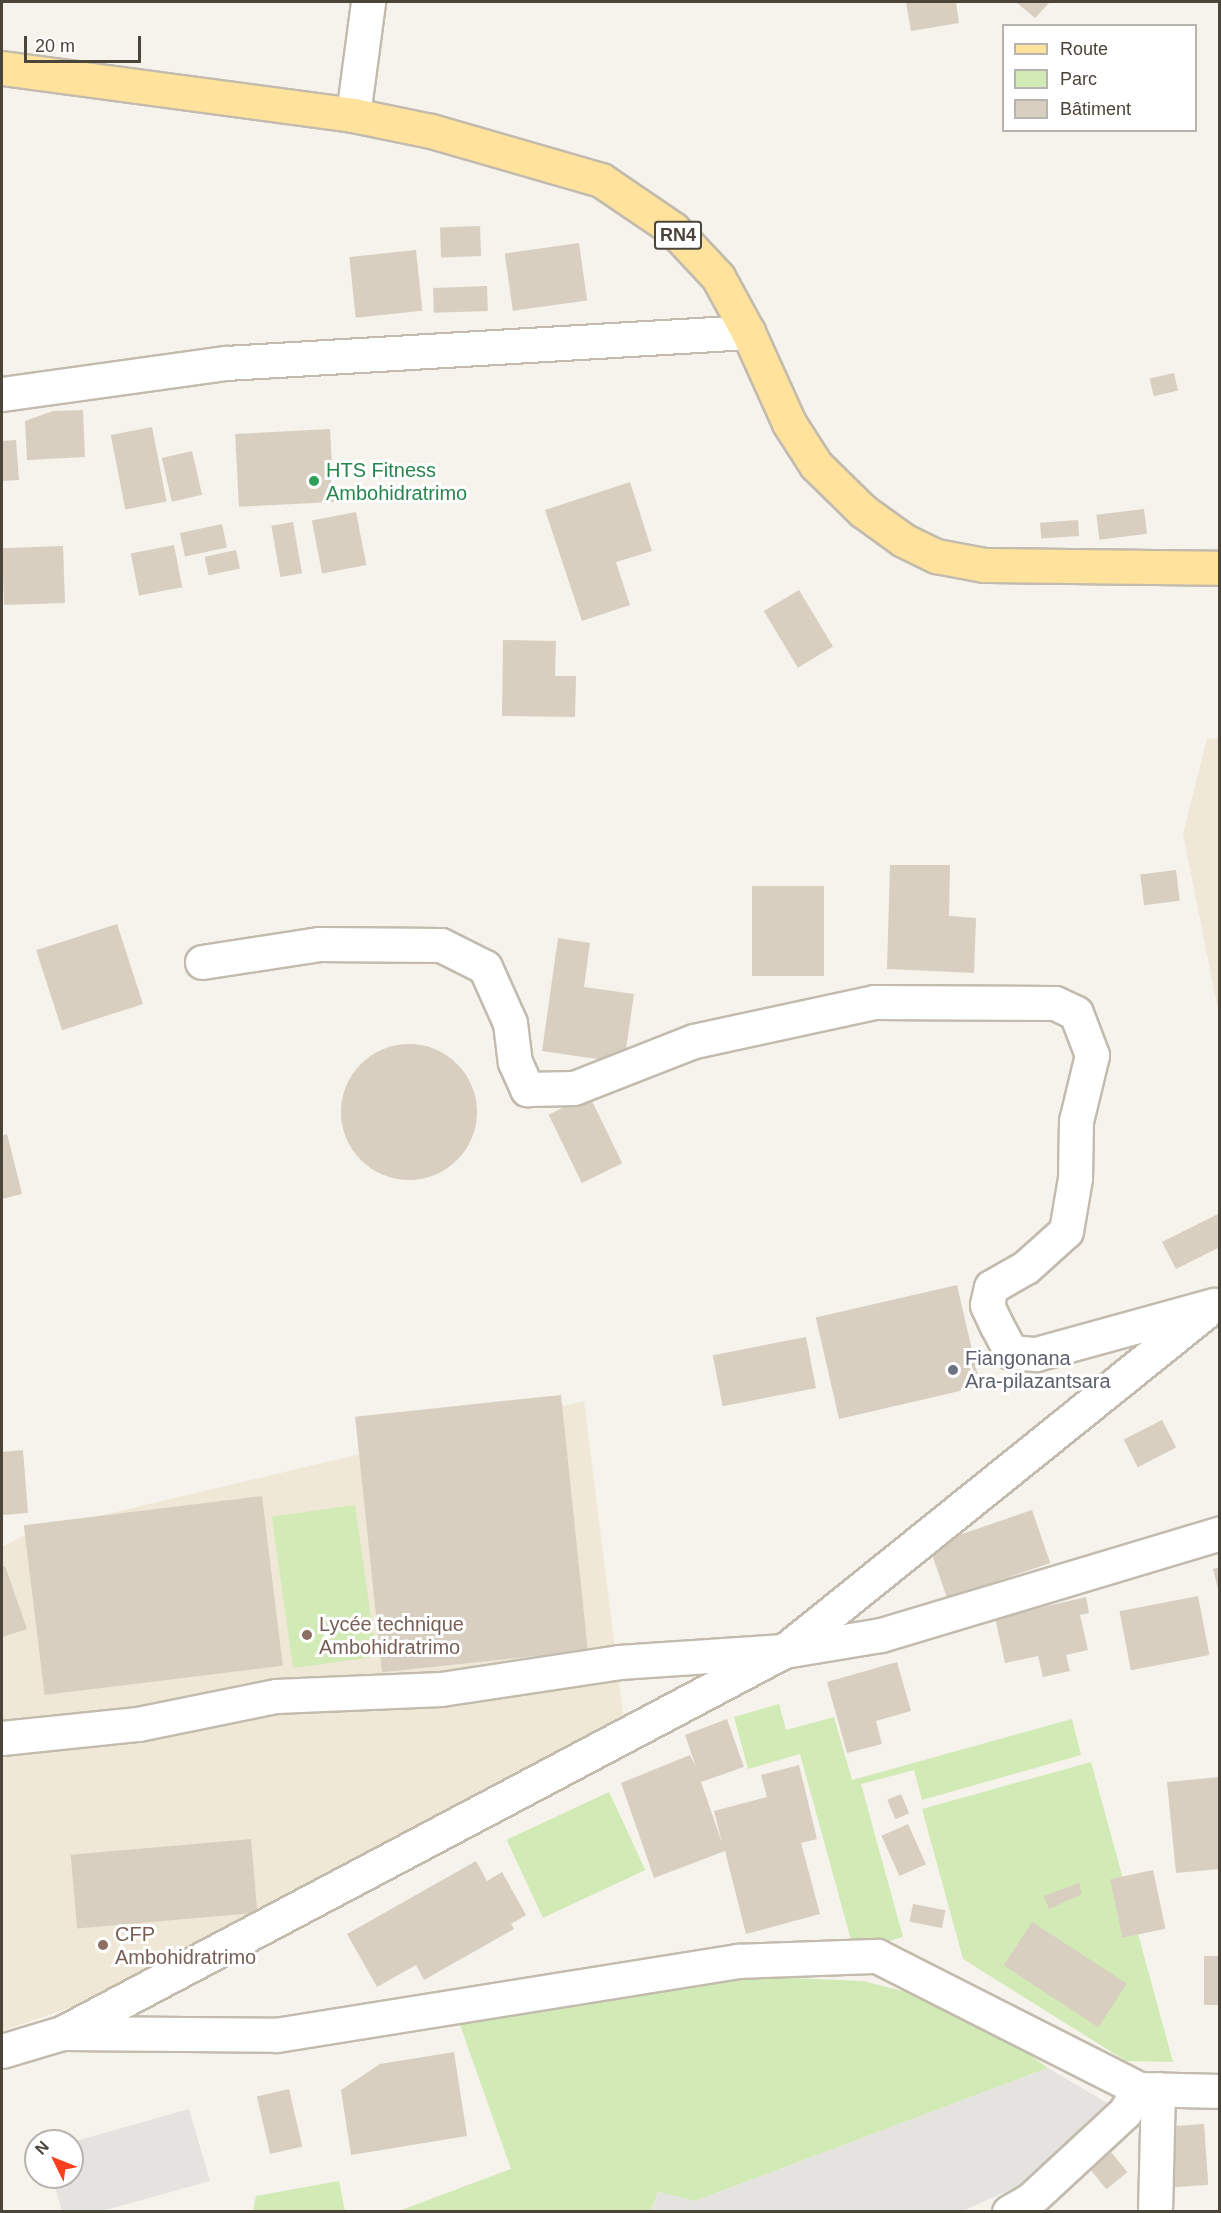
<!DOCTYPE html>
<meta charset="utf-8">
<style>
body{margin:0}
#map{position:relative;width:1221px;height:2213px;overflow:hidden;background:#f6f3ec;font-family:Helvetica,sans-serif}
div>[style]{position:absolute}
.education>*{inset:0;background:#efe8d6}
.green>*{inset:0;background:#d2eab5;transform-origin:0 0}
.parking>*{inset:0;background:#e5e3e0}
.building>*{inset:0;background:#d8cfc1;transform-origin:0 0}
.round{border-radius:50%}
.roads{filter:drop-shadow(2px 0 #c2bbae) drop-shadow(-2px 0 #c2bbae) drop-shadow(0 2px #c2bbae) drop-shadow(0 -2px #c2bbae)}
.minor>*{height:33px;margin:-16.5px;padding:0 16.5px;transform-origin:16.5px;border-radius:16.5px;background:#fff}
.primary>*{height:33px;margin:-16.5px;padding:0 16.5px;transform-origin:16.5px;border-radius:16.5px;background:#ffe39c}
.dots>*{width:16px;height:16px;translate:-50% -50%;box-sizing:border-box;border:3px solid #fff;border-radius:50%}
span{translate:-50% -50%;white-space:nowrap;text-align:center;line-height:1.15;-webkit-text-stroke:6px #fff;paint-order:stroke}
.shield-label span{padding:2px 4px;background:#fff;border:2px solid;border-radius:4px;-webkit-text-stroke-width:0}
.shield-label{font-size:18px;color:#4b4439;font-weight:700}
.leisure-label{font-size:20px;color:#27864d}
.left{translate:0 -50%;text-align:left}
.worship-label{font-size:20px;color:#5b616d}
.education-label{font-size:20px;color:#785e54}
.frame{position:absolute;inset:0;border:3px solid #4b4439;pointer-events:none}
.legend{position:absolute;left:1002px;top:24px;width:195px;height:108px;box-sizing:border-box;background:#fff;border:2px solid #b7b4b0;margin:0;padding:8px 10px;list-style:none;font-size:18px;color:#4b4439}
.legend li{display:flex;align-items:center;gap:12px;height:30px}
.legend b{width:30px;border:2px solid #b7b4b0}
.north{position:absolute;left:24px;top:2129px;width:60px;height:60px;box-sizing:border-box;background:#fff;border:2px solid #b7b4b0;border-radius:50%;rotate:313deg;font-size:16px;font-weight:700;line-height:24px;text-align:center;color:#4b4439}
.north::after{content:'';display:block;margin:auto;width:21px;height:27px;background:#fc3f1d;clip-path:polygon(50% 0,100% 100%,50% 72%,0 100%)}
.scale{position:absolute;left:24px;top:36px;width:117px;height:27px;box-sizing:border-box;border:3px solid #4b4439;border-top:0;padding-left:8px;font-size:18px;line-height:21px;white-space:nowrap;color:#4b4439;-webkit-text-stroke:4px #fff;paint-order:stroke}
</style>
<div id="map">
<div class="education">
<div style="clip-path:polygon(1219px 738px,1220px 738px,1219px 1015px,1183px 834px,1207px 739px)"></div>
<div style="clip-path:polygon(584px 1401px,624px 1722px,92px 2000px,2px 2031px,2px 1547px,31px 1532px)"></div>
</div>
<div class="green">
<div style="left:355px;top:1505px;width:153px;height:84px;rotate:82deg"></div>
<div style="clip-path:polygon(779px 1704px,786px 1730px,834px 1717px,852px 1780px,1072px 1719px,1081px 1755px,922px 1800px,914px 1770px,861px 1784px,903px 1937px,854px 1951px,800px 1754px,748px 1769px,734px 1717px)"></div>
<div style="clip-path:polygon(1091px 1762px,1173px 2062px,1126px 2061px,963px 1959px,922px 1809px)"></div>
<div style="left:609px;top:1792px;width:86px;height:113px;rotate:65deg"></div>
<div style="clip-path:polygon(717px 1975px,863px 1981px,961px 2006px,1048px 2068px,695px 2201px,658px 2192px,651px 2211px,396px 2212px,511px 2169px,459px 2022px)"></div>
<div style="clip-path:polygon(339px 2181px,345px 2211px,253px 2211px,256px 2196px)"></div>
</div>
<div class="parking">
<div style="clip-path:polygon(1048px 2068px,1109px 2104px,1020px 2185px,963px 2211px,651px 2212px,658px 2192px,695px 2201px)"></div>
<div style="clip-path:polygon(189px 2109px,210px 2181px,102px 2211px,62px 2211px,52px 2177px,72px 2177px,72px 2142px)"></div>
</div>
<div class="building">
<div style="clip-path:polygon(906px 2px,956px 2px,959px 23px,911px 31px)"></div>
<div style="clip-path:polygon(1016px 2px,1050px 2px,1035px 18px)"></div>
<div style="left:480px;top:226px;width:30px;height:40px;rotate:88deg"></div>
<div style="left:579px;top:243px;width:58px;height:75px;rotate:82deg"></div>
<div style="left:416px;top:250px;width:61px;height:67px;rotate:84deg"></div>
<div style="left:487px;top:286px;width:25px;height:54px;rotate:88deg"></div>
<div style="left:1174px;top:373px;width:18px;height:25px;rotate:77deg"></div>
<div style="clip-path:polygon(83px 410px,85px 457px,27px 460px,25px 421px,53px 411px)"></div>
<div style="left:152px;top:427px;width:76px;height:42px;rotate:79deg"></div>
<div style="left:330px;top:429px;width:73px;height:95px;rotate:87deg"></div>
<div style="clip-path:polygon(16px 440px,19px 480px,2px 481px,2px 441px)"></div>
<div style="left:192px;top:451px;width:45px;height:31px;rotate:77deg"></div>
<div style="clip-path:polygon(630px 482px,652px 551px,616px 562px,630px 605px,582px 621px,545px 510px)"></div>
<div style="left:1144px;top:509px;width:25px;height:48px;rotate:83deg"></div>
<div style="left:356px;top:512px;width:54px;height:45px;rotate:79deg"></div>
<div style="left:1078px;top:520px;width:16px;height:38px;rotate:86deg"></div>
<div style="left:293px;top:522px;width:52px;height:22px;rotate:80deg"></div>
<div style="left:222px;top:524px;width:24px;height:43px;rotate:78deg"></div>
<div style="left:174px;top:545px;width:43px;height:44px;rotate:79deg"></div>
<div style="left:63px;top:546px;width:57px;height:61px;rotate:88deg"></div>
<div style="left:236px;top:550px;width:19px;height:32px;rotate:78deg"></div>
<div style="left:799px;top:590px;width:66px;height:41px;rotate:59deg"></div>
<div style="clip-path:polygon(503px 640px,556px 641px,555px 676px,576px 676px,575px 717px,502px 716px)"></div>
<div style="clip-path:polygon(890px 865px,950px 865px,949px 916px,976px 918px,974px 973px,887px 969px)"></div>
<div style="left:1176px;top:870px;width:31px;height:36px;rotate:83deg"></div>
<div style="left:824px;top:886px;width:90px;height:72px;rotate:90deg"></div>
<div style="left:117px;top:924px;width:84px;height:85px;rotate:72deg"></div>
<div style="clip-path:polygon(558px 938px,590px 943px,584px 987px,634px 994px,624px 1063px,542px 1051px)"></div>
<div class="round" style="left:341px;top:1044px;width:136px;height:136px"></div>
<div style="left:589px;top:1095px;width:76px;height:45px;rotate:64deg"></div>
<div style="clip-path:polygon(7px 1134px,22px 1194px,2px 1199px,2px 1136px)"></div>
<div style="clip-path:polygon(1220px 1213px,1220px 1247px,1176px 1269px,1162px 1242px)"></div>
<div style="left:957px;top:1285px;width:104px;height:145px;rotate:77deg"></div>
<div style="left:806px;top:1337px;width:52px;height:95px;rotate:79deg"></div>
<div style="left:561px;top:1395px;width:257px;height:207px;rotate:84deg"></div>
<div style="left:1162px;top:1420px;width:31px;height:43px;rotate:63deg"></div>
<div style="clip-path:polygon(23px 1450px,28px 1513px,2px 1515px,2px 1452px)"></div>
<div style="left:262px;top:1496px;width:171px;height:240px;rotate:83deg"></div>
<div style="left:1032px;top:1510px;width:56px;height:109px;rotate:71deg"></div>
<div style="clip-path:polygon(5px 1566px,27px 1629px,2px 1637px,2px 1567px)"></div>
<div style="clip-path:polygon(1220px 1567px,1220px 1593px,1219px 1593px,1213px 1569px)"></div>
<div style="left:1198px;top:1596px;width:60px;height:80px;rotate:79deg"></div>
<div style="clip-path:polygon(1086px 1597px,1089px 1613px,1080px 1615px,1088px 1650px,1066px 1655px,1070px 1671px,1043px 1677px,1038px 1656px,1005px 1663px,995px 1618px)"></div>
<div style="clip-path:polygon(897px 1662px,911px 1711px,876px 1721px,882px 1744px,847px 1753px,827px 1682px)"></div>
<div style="clip-path:polygon(727px 1719px,744px 1767px,701px 1782px,722px 1843px,714px 1811px,767px 1797px,761px 1775px,799px 1765px,817px 1839px,801px 1843px,820px 1914px,746px 1934px,725px 1851px,654px 1878px,621px 1783px,690px 1755px,696px 1767px,685px 1735px)"></div>
<div style="clip-path:polygon(1220px 1777px,1220px 1869px,1176px 1873px,1167px 1782px)"></div>
<div style="left:901px;top:1794px;width:21px;height:15px;rotate:67deg"></div>
<div style="left:908px;top:1824px;width:44px;height:29px;rotate:66deg"></div>
<div style="left:251px;top:1839px;width:74px;height:181px;rotate:85deg"></div>
<div style="clip-path:polygon(476px 1861px,487px 1881px,502px 1872px,526px 1915px,511px 1924px,514px 1929px,424px 1980px,416px 1965px,377px 1987px,347px 1934px)"></div>
<div style="left:1153px;top:1870px;width:60px;height:44px;rotate:78deg"></div>
<div style="clip-path:polygon(1079px 1883px,1082px 1894px,1049px 1909px,1044px 1896px)"></div>
<div style="left:913px;top:1904px;width:33px;height:18px;rotate:11deg"></div>
<div style="left:1032px;top:1922px;width:113px;height:52px;rotate:33deg"></div>
<div style="left:1204px;top:1956px;width:16px;height:49px"></div>
<div style="clip-path:polygon(454px 2052px,467px 2136px,351px 2155px,341px 2090px,380px 2064px)"></div>
<div style="left:289px;top:2089px;width:59px;height:33px;rotate:77deg"></div>
<div style="left:1204px;top:2124px;width:61px;height:37px;rotate:86deg"></div>
<div style="left:1111px;top:2152px;width:26px;height:27px;rotate:51deg"></div>
</div>
<div class="roads">
<div class="minor">
<div style="left:353px;top:115px;width:114px;rotate:-82.4deg"></div>
<div style="left:2px;top:394px;width:226px;rotate:-7.9deg"></div>
<div style="left:226px;top:363px;width:523px;rotate:-3.4deg"></div>
<div style="left:202px;top:962px;width:118px;rotate:-8.7deg"></div>
<div style="left:319px;top:944px;width:122px;rotate:0.5deg"></div>
<div style="left:441px;top:945px;width:49px;rotate:26.6deg"></div>
<div style="left:485px;top:967px;width:61px;rotate:65.9deg"></div>
<div style="left:510px;top:1023px;width:39px;rotate:83deg"></div>
<div style="left:515px;top:1062px;width:30px;rotate:66deg"></div>
<div style="left:527px;top:1089px;width:47px;rotate:-1.2deg"></div>
<div style="left:574px;top:1088px;width:129px;rotate:-21.4deg"></div>
<div style="left:694px;top:1041px;width:184px;rotate:-12.2deg"></div>
<div style="left:874px;top:1002px;width:181px;rotate:0.3deg"></div>
<div style="left:1055px;top:1003px;width:23px;rotate:25deg"></div>
<div style="left:1076px;top:1013px;width:45px;rotate:69.1deg"></div>
<div style="left:1092px;top:1055px;width:68px;rotate:103.6deg"></div>
<div style="left:1076px;top:1121px;width:57px;rotate:91deg"></div>
<div style="left:1075px;top:1178px;width:54px;rotate:99.6deg"></div>
<div style="left:1066px;top:1231px;width:54px;rotate:138deg"></div>
<div style="left:1026px;top:1267px;width:40px;rotate:150.3deg"></div>
<div style="left:991px;top:1287px;width:18px;rotate:103deg"></div>
<div style="left:987px;top:1305px;width:23px;rotate:65deg"></div>
<div style="left:997px;top:1326px;width:30px;rotate:62deg"></div>
<div style="left:1011px;top:1352px;width:25px;rotate:5deg"></div>
<div style="left:1036px;top:1354px;width:185px;rotate:-15.4deg"></div>
<div style="left:2px;top:1738px;width:137px;rotate:-5.9deg"></div>
<div style="left:138px;top:1724px;width:141px;rotate:-11.5deg"></div>
<div style="left:276px;top:1696px;width:165px;rotate:-2.4deg"></div>
<div style="left:441px;top:1689px;width:180px;rotate:-8.6deg"></div>
<div style="left:619px;top:1662px;width:165px;rotate:-3.8deg"></div>
<div style="left:784px;top:1651px;width:98px;rotate:-9.4deg"></div>
<div style="left:881px;top:1635px;width:354px;rotate:-16.7deg"></div>
<div style="left:65px;top:2033px;width:211px;rotate:0.5deg"></div>
<div style="left:276px;top:2035px;width:468px;rotate:-9.1deg"></div>
<div style="left:738px;top:1961px;width:139px;rotate:-2.1deg"></div>
<div style="left:877px;top:1956px;width:294px;rotate:26.9deg"></div>
<div style="left:1139px;top:2089px;width:81px;rotate:1.4deg"></div>
<div style="left:2px;top:2051px;width:63px;rotate:-16.7deg"></div>
<div style="left:62px;top:2033px;width:817px;rotate:-27.88deg"></div>
<div style="left:784px;top:1651px;width:539px;rotate:-38.83deg"></div>
<div style="left:1009px;top:2212px;width:24px;rotate:-30deg"></div>
<div style="left:1030px;top:2200px;width:129px;rotate:-42.8deg"></div>
<div style="left:1125px;top:2112px;width:27px;rotate:-59deg"></div>
<div style="left:1155px;top:2212px;width:123px;rotate:-88.6deg"></div>
</div>
<div class="primary">
<div style="left:2px;top:68px;width:354px;rotate:7.6deg"></div>
<div style="left:353px;top:115px;width:80px;rotate:11.6deg"></div>
<div style="left:431px;top:131px;width:177px;rotate:16.1deg"></div>
<div style="left:601px;top:180px;width:87px;rotate:34.2deg"></div>
<div style="left:673px;top:229px;width:66px;rotate:46.8deg"></div>
<div style="left:718px;top:277px;width:63px;rotate:61.4deg"></div>
<div style="left:748px;top:332px;width:100px;rotate:65.7deg"></div>
<div style="left:789px;top:423px;width:50px;rotate:57.3deg"></div>
<div style="left:816px;top:465px;width:66px;rotate:44.4deg"></div>
<div style="left:863px;top:511px;width:49px;rotate:35.9deg"></div>
<div style="left:903px;top:540px;width:37px;rotate:26deg"></div>
<div style="left:936px;top:556px;width:49px;rotate:10.6deg"></div>
<div style="left:984px;top:565px;width:236px;rotate:0.7deg"></div>
</div>
</div>
<div class="dots">
<div style="left:314px;top:481px;background:#2e9e5b"></div>
<div style="left:953px;top:1370px;background:#6b7280"></div>
<div style="left:307px;top:1635px;background:#8d6e63"></div>
<div style="left:103px;top:1945px;background:#8d6e63"></div>
</div>
<div class="shield-label">
<span style="left:678px;top:235px">RN4</span>
</div>
<div class="leisure-label">
<span class="left" style="left:326px;top:482px">HTS Fitness<br>Ambohidratrimo</span>
</div>
<div class="worship-label">
<span class="left" style="left:965px;top:1370px">Fiangonana<br>Ara-pilazantsara</span>
</div>
<div class="education-label">
<span class="left" style="left:319px;top:1636px">Lycée technique<br>Ambohidratrimo</span>
<span class="left" style="left:115px;top:1946px">CFP<br>Ambohidratrimo</span>
</div>
<div class="frame"></div>
<ul class="legend">
<li><b style="height:8px;background:#ffe39c"></b>Route</li>
<li><b style="height:16px;background:#d2eab5"></b>Parc</li>
<li><b style="height:16px;background:#d8cfc1"></b>Bâtiment</li>
</ul>
<div class="north">N</div>
<div class="scale">20 m</div>
</div>
